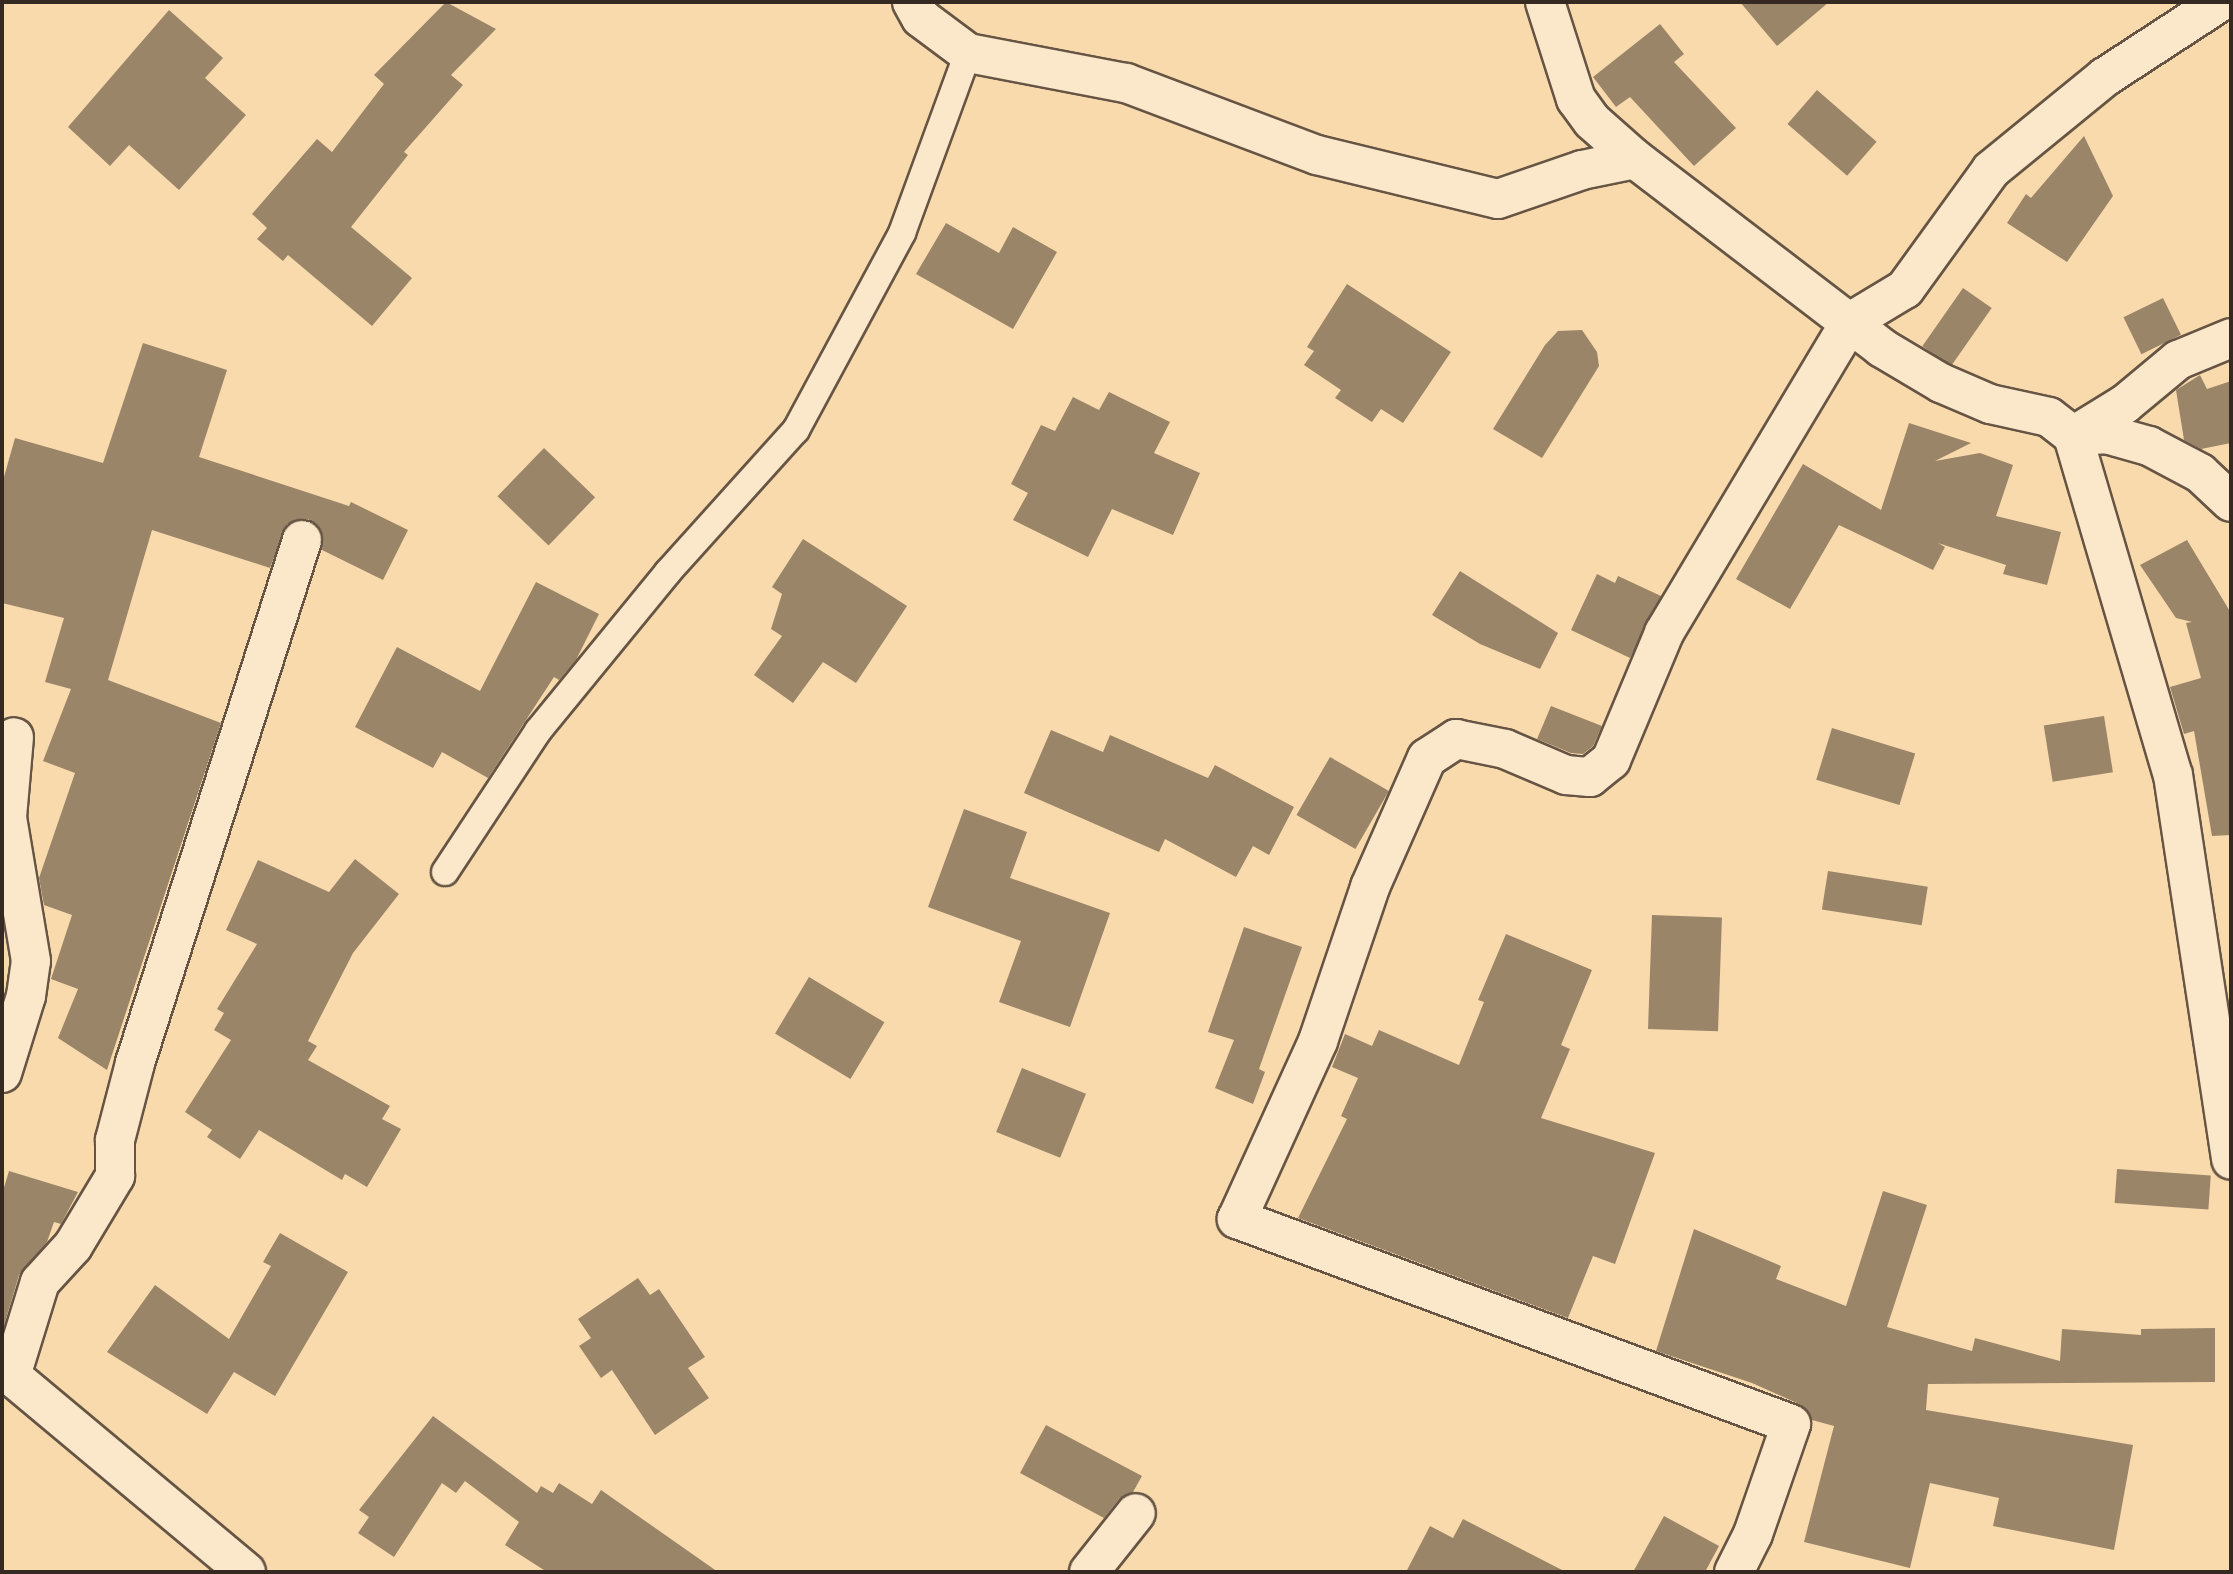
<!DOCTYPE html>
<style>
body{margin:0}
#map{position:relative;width:2233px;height:1574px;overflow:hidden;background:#f9daac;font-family:"IM FELL Great Primer",serif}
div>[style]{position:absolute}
.building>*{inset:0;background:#9b8569;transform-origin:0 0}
.roads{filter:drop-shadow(2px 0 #654) drop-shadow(-2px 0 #654) drop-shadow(0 2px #654) drop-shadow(0 -2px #654)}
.lane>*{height:26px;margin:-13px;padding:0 13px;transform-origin:13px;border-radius:13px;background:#fbe7c9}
.street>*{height:38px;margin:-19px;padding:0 19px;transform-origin:19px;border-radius:19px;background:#fbe7c9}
.secondary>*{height:38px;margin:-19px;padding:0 19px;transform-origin:19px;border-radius:19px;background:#fbe7c9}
span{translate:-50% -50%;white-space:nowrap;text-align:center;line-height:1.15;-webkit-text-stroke:7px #fbe7c9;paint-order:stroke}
.frame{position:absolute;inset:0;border:4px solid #352921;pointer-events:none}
</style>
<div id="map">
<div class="building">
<div style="clip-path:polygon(446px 2px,496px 29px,451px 75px,463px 85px,404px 152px,408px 155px,351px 227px,412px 278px,372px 326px,288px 255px,283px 261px,257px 239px,267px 228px,252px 214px,317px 139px,332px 152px,384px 84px,374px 75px)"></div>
<div style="clip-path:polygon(1740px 2px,1829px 2px,1777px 46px)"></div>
<div style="clip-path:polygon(169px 10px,223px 58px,205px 78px,246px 115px,179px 190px,129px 145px,110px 166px,68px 127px)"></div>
<div style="clip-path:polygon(1660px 24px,1684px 54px,1674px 62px,1736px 128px,1694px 166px,1630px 97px,1616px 107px,1593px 77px)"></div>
<div style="left:1817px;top:90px;width:79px;height:45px;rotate:41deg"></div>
<div style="clip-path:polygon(2084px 136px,2113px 196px,2067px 262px,2007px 223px,2026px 194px,2031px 198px)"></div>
<div style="clip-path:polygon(946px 223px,999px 253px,1013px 227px,1057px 252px,1013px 329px,916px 274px)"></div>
<div style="clip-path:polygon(1347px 284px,1451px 352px,1403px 423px,1381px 409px,1372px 422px,1335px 398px,1341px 390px,1304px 365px,1314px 351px,1307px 347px)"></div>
<div style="left:1963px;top:288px;width:35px;height:71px;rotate:35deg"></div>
<div style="left:2163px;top:298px;width:41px;height:44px;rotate:64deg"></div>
<div style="clip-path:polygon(1582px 330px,1597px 352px,1599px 366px,1542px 458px,1493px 429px,1545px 345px,1558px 331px)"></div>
<div style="clip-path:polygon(143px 343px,227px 370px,199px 457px,349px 506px,351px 502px,408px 530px,383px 580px,322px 550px,323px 535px,308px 519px,287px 524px,270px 568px,152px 530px,108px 680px,221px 723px,107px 1070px,58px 1038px,78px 989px,51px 979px,72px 915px,44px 905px,39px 878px,75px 773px,43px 761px,71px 689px,45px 682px,64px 618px,2px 603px,2px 484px,15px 438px,103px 463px)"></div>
<div style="clip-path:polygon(2200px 375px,2207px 389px,2231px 381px,2231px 443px,2201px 449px,2184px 440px,2176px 390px)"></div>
<div style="clip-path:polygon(1109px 392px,1170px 422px,1154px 453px,1200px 473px,1173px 535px,1112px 509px,1088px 557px,1013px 520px,1028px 493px,1011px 484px,1041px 425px,1055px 431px,1073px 397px,1099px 410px)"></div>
<div style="clip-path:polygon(1909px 423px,1971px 443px,1935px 461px,1980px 453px,2013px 465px,1996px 516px,2061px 532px,2047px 585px,2003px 574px,2006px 565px,1938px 543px,1945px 547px,1933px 570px,1839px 525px,1790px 609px,1736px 579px,1803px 464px,1881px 510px)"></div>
<div style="left:544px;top:448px;width:71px;height:67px;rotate:44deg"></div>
<div style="clip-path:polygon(803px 539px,907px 606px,856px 683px,823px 662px,793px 703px,754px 675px,782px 636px,771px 629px,782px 594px,772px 587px)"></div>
<div style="clip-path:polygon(2187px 540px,2231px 613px,2231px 835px,2212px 836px,2194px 731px,2184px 734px,2170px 687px,2201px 678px,2186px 623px,2192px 622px,2176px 618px,2140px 565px)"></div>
<div style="clip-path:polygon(1460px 571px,1558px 633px,1540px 669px,1480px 644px,1432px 615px)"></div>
<div style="clip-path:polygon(1597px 574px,1615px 583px,1618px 576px,1661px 596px,1630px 658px,1571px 630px)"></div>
<div style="clip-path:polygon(536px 582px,599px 614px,576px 660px,559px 680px,554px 677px,488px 778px,442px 752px,433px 768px,355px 727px,397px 647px,480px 691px)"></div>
<div style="clip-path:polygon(1551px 706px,1602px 726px,1593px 746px,1583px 754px,1571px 753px,1537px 739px)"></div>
<div style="left:2104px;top:716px;width:57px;height:61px;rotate:81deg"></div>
<div style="left:1832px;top:728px;width:87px;height:54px;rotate:17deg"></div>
<div style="clip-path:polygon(1051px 730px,1103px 752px,1110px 735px,1208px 778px,1215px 765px,1294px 807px,1269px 855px,1253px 846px,1236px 877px,1165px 839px,1159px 852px,1024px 793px)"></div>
<div style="left:1330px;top:757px;width:68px;height:67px;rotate:30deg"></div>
<div style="clip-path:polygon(964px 809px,1027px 832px,1010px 878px,1110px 913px,1070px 1027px,999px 1002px,1021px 941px,928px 907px)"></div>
<div style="clip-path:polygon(355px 859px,399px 894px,353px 953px,308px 1041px,317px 1046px,308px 1060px,390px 1106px,382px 1119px,401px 1129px,367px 1187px,345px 1174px,342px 1180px,259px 1130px,240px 1159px,207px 1137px,212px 1130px,185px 1112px,231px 1040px,214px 1030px,224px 1013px,217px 1009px,257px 944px,226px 930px,258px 860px,329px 892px)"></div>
<div style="left:1828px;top:871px;width:101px;height:39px;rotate:9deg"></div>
<div style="left:1652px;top:915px;width:70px;height:114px;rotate:2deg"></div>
<div style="clip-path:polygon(1244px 927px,1302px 947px,1259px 1069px,1265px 1072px,1253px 1104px,1215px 1088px,1234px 1040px,1208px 1032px)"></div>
<div style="clip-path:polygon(1506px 934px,1592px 970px,1561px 1045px,1570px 1049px,1541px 1118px,1655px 1153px,1615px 1264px,1593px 1256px,1568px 1318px,1298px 1218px,1347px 1119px,1341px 1116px,1358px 1078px,1332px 1067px,1345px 1034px,1372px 1046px,1379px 1030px,1459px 1065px,1484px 1002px,1478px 1000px)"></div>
<div style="left:809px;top:977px;width:88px;height:66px;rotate:31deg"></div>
<div style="left:1022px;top:1068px;width:69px;height:69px;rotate:22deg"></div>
<div style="left:2117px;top:1169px;width:94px;height:34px;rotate:4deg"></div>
<div style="clip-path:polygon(9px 1171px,78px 1192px,61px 1224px,54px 1222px,47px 1242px,19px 1275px,2px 1332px,2px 1194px)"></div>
<div style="clip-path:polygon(1883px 1191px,1927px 1205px,1887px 1327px,1972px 1351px,1975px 1338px,2060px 1361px,2062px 1329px,2141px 1335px,2141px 1329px,2215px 1328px,2215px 1382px,1928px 1384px,1926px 1410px,2133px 1445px,2114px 1550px,1993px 1526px,1999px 1498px,1930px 1483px,1910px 1568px,1804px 1542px,1834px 1426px,1812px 1420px,1799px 1404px,1752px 1383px,1656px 1351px,1694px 1229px,1781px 1266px,1776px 1279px,1846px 1306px)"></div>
<div style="clip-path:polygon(280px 1233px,348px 1272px,275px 1396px,234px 1372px,207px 1414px,107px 1352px,155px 1285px,229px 1339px,271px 1266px,263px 1262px)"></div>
<div style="clip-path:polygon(638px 1278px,650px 1295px,659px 1289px,705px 1357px,688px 1368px,709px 1398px,655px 1435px,612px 1370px,601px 1378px,579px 1346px,591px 1338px,578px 1319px)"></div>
<div style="clip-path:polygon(433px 1416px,537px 1493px,541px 1486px,553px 1493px,559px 1483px,592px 1504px,601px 1490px,718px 1572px,547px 1572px,505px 1545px,519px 1522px,465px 1481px,456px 1493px,442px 1483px,394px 1557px,358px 1533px,369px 1517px,359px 1510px)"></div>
<div style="clip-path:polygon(1046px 1425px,1142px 1476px,1133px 1492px,1119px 1499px,1104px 1518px,1020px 1473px)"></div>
<div style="clip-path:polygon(1664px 1516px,1719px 1546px,1705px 1572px,1633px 1572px)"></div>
<div style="clip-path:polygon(1463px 1519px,1566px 1572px,1406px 1572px,1430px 1526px,1453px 1538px)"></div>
</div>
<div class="roads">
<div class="lane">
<div style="left:445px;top:872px;width:169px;rotate:-56.6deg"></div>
<div style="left:538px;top:731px;width:205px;rotate:-50.7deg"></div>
<div style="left:668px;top:572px;width:191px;rotate:-48deg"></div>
<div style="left:796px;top:430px;width:224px;rotate:-61.7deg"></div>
<div style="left:902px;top:233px;width:192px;rotate:-69.9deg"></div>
</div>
<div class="street">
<div style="left:912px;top:2px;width:18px;rotate:61deg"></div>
<div style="left:921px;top:18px;width:59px;rotate:36.7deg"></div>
<div style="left:968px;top:53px;width:161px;rotate:10.8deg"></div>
<div style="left:1126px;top:83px;width:204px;rotate:20.7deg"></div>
<div style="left:1317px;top:155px;width:186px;rotate:13.7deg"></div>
<div style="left:1498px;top:199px;width:89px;rotate:-19deg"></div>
<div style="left:1582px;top:170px;width:54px;rotate:-11.7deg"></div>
<div style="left:1545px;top:2px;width:102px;rotate:72.3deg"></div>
<div style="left:1576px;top:99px;width:27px;rotate:54deg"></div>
<div style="left:1592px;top:121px;width:57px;rotate:41.5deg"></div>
<div style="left:1635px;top:159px;width:311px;rotate:37.4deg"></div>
<div style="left:1882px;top:348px;width:69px;rotate:30.7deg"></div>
<div style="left:1941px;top:383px;width:53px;rotate:23.2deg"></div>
<div style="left:1990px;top:404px;width:60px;rotate:12.4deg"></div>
<div style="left:2049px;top:417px;width:31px;rotate:38deg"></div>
<div style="left:2073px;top:436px;width:353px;rotate:73.6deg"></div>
<div style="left:2173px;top:775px;width:389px;rotate:81.4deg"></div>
<div style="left:2073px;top:436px;width:61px;rotate:-31.6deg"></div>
<div style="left:2125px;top:404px;width:69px;rotate:-39.7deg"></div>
<div style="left:2178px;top:360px;width:57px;rotate:-22.5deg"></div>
<div style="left:2073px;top:436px;width:33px;rotate:-3deg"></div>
<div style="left:2106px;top:434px;width:45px;rotate:15.6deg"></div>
<div style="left:2149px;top:446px;width:58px;rotate:27.9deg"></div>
<div style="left:2200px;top:473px;width:42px;rotate:43.1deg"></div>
<div style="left:2px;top:1073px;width:81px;rotate:-72.7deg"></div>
<div style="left:26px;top:996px;width:35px;rotate:-82deg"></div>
<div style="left:31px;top:961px;width:146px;rotate:-99.5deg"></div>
<div style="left:7px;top:817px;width:80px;rotate:-85deg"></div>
<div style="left:11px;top:1376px;width:98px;rotate:-72.9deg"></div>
<div style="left:40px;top:1282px;width:49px;rotate:-47.5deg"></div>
<div style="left:73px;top:1246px;width:82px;rotate:-59deg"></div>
<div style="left:115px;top:1176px;width:36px;rotate:-90deg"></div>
<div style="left:115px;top:1140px;width:80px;rotate:-75.4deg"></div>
<div style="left:135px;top:1063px;width:549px;rotate:-72.29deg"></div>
<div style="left:1089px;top:1572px;width:75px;rotate:-51.5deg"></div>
<div style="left:1734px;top:1572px;width:42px;rotate:-63.4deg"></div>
<div style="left:1753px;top:1534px;width:116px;rotate:-70.9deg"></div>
<div style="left:1791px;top:1424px;width:591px;rotate:-159.69deg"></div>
<div style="left:1237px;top:1219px;width:196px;rotate:-65.5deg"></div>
<div style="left:1318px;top:1041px;width:163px;rotate:-71.3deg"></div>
<div style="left:1370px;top:887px;width:141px;rotate:-66.2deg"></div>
<div style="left:1427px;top:758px;width:35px;rotate:-33deg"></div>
<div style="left:1456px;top:739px;width:50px;rotate:11.5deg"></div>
<div style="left:1505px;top:749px;width:66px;rotate:23.1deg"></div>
<div style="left:1566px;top:775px;width:24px;rotate:5deg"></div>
<div style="left:1590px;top:777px;width:27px;rotate:-39deg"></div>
<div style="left:1611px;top:760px;width:138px;rotate:-67.3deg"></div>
<div style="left:1664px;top:633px;width:362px;rotate:-59.1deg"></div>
<div style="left:1850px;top:322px;width:64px;rotate:-31deg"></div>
<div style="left:1905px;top:289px;width:147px;rotate:-54.1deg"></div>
<div style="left:1991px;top:170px;width:147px;rotate:-39.2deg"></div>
<div style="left:2105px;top:77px;width:137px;rotate:-33.1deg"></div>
</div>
<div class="secondary">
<div style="left:2px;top:1368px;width:318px;rotate:39.9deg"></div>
</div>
</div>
<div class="frame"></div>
</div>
